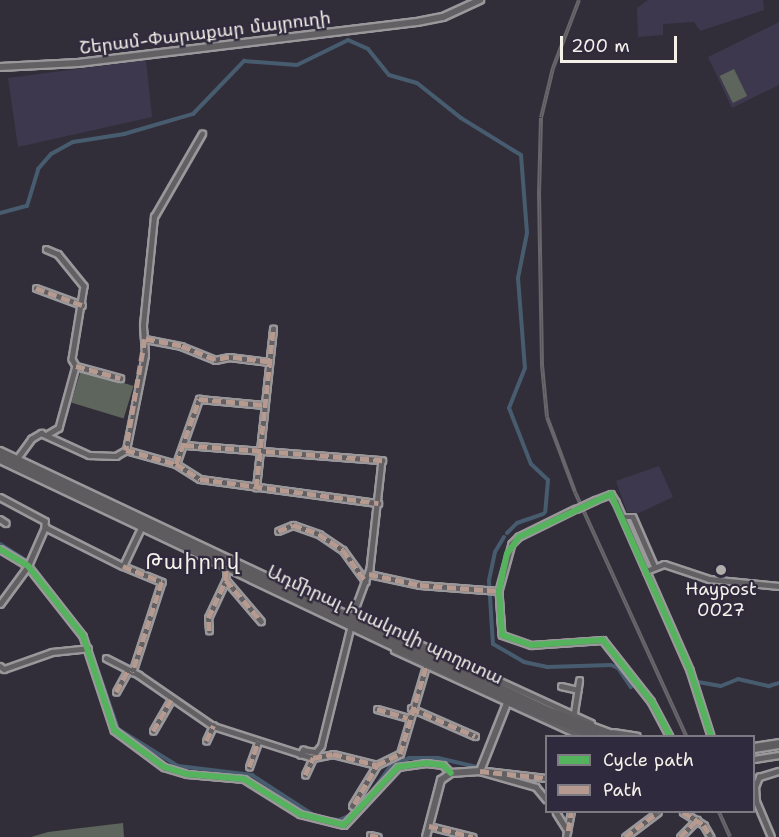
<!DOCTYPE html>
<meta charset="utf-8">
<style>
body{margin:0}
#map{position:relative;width:779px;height:837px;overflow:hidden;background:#312e39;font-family:"Shantell Sans","Noto Sans Armenian",sans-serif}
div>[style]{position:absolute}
.built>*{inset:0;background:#3e384e}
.green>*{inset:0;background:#5d655c;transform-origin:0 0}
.canal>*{height:4px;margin:-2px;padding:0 2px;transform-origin:2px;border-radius:2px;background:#485c6f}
.roads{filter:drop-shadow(2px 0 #9a989b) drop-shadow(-2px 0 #9a989b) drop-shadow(0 2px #9a989b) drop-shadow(0 -2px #9a989b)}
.street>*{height:4.5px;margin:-2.25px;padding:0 2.25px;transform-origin:2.25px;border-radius:2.25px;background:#626063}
.secondary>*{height:6px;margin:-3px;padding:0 3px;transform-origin:3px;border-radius:3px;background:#626063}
.highway>*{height:8px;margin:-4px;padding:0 4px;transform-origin:4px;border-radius:4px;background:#5f5c5f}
.rail>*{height:4px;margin-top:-2px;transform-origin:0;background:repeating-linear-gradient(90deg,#2f2a3d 0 4.5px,#68666b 0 9px);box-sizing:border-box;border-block:2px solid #68666b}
.bridges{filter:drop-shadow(2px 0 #9a989b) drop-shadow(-2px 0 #9a989b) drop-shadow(0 2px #9a989b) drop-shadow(0 -2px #9a989b)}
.street-bridge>*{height:4.5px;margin:-2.25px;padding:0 2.25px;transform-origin:2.25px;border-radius:2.25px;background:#626063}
.quiet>*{height:4.5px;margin-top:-2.25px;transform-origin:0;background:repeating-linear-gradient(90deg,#b69a8f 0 9px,transparent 0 13.5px)}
.cycleway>*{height:6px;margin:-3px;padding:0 3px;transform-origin:3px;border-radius:3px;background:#56b35d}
.dots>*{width:16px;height:16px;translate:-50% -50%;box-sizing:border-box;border:3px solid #2f2a3d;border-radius:50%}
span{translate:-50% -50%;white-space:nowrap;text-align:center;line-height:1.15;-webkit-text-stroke:4.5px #2f2a3d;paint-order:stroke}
.street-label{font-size:18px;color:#f4f1e8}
.poi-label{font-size:18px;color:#f4f1e8}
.quarter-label{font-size:21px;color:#f4f1e8;letter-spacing:1.5px}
.legend{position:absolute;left:545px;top:735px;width:210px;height:78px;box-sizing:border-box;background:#2f2a3d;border:2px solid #7e7a81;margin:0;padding:8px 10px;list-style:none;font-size:18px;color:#f4f1e8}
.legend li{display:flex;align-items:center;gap:12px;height:30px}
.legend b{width:30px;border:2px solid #7e7a81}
.scale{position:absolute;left:560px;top:36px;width:117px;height:27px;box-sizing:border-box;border:3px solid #f4f1e8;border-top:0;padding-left:8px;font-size:18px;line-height:21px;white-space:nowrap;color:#f4f1e8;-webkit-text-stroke:4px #2f2a3d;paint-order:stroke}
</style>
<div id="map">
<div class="built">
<div style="clip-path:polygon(648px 0,763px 0,764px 10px,700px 31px,694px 22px,663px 24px,663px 35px,638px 37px,637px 8px)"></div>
<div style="clip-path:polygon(779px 22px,779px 85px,732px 108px,708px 57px)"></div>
<div style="clip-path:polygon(146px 60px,152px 117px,18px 147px,8px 78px)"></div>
<div style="clip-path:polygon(659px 466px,673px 497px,639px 513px,627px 512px,616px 481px)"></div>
</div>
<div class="green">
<div style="left:734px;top:69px;width:30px;height:16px;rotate:64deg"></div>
<div style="left:81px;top:370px;width:55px;height:34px;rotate:17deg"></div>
<div style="clip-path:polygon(123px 823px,124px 837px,31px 837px,48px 832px)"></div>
</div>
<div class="canal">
<div style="left:0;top:213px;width:28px;rotate:-15deg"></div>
<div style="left:27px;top:206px;width:39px;rotate:-73deg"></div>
<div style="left:38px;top:169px;width:20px;rotate:-49deg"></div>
<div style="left:51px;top:154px;width:25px;rotate:-29deg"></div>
<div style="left:73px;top:142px;width:52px;rotate:-8.9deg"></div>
<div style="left:124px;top:134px;width:72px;rotate:-16.2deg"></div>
<div style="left:193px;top:114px;width:74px;rotate:-46.1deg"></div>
<div style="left:244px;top:61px;width:53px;rotate:4.3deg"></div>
<div style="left:297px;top:65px;width:57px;rotate:-26.1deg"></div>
<div style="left:348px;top:40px;width:22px;rotate:24deg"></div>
<div style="left:368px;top:49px;width:33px;rotate:51deg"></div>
<div style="left:389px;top:75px;width:29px;rotate:16deg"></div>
<div style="left:417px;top:83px;width:56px;rotate:38.5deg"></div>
<div style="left:461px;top:118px;width:70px;rotate:31.7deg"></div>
<div style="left:521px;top:155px;width:78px;rotate:85.6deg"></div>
<div style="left:527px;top:233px;width:46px;rotate:101.3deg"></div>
<div style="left:518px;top:278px;width:90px;rotate:85.6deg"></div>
<div style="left:525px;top:368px;width:43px;rotate:111.8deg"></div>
<div style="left:509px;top:408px;width:60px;rotate:68.6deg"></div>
<div style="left:531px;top:464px;width:23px;rotate:43deg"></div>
<div style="left:548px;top:480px;width:32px;rotate:95deg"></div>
<div style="left:507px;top:533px;width:14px;rotate:-45deg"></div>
<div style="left:517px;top:523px;width:28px;rotate:-19deg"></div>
<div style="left:504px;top:537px;width:17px;rotate:121deg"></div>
<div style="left:495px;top:552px;width:30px;rotate:102deg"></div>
<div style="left:489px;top:581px;width:63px;rotate:86.4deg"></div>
<div style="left:493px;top:644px;width:36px;rotate:30deg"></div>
<div style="left:524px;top:662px;width:24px;rotate:12deg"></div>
<div style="left:547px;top:667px;width:64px;rotate:-1.8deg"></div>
<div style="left:611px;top:665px;width:8px;rotate:23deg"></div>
<div style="left:618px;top:668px;width:23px;rotate:56deg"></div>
<div style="left:0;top:544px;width:36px;rotate:32deg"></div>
<div style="left:30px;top:563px;width:92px;rotate:52.5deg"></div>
<div style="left:86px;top:636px;width:98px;rotate:71deg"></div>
<div style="left:118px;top:729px;width:70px;rotate:31.7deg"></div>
<div style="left:178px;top:766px;width:75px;rotate:6.9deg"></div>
<div style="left:252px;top:775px;width:75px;rotate:33.1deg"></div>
<div style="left:698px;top:682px;width:23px;rotate:10deg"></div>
<div style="left:721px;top:686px;width:18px;rotate:-22deg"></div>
<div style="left:738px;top:679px;width:32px;rotate:13deg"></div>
<div style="left:769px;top:686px;width:10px;rotate:-17deg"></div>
<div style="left:371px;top:793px;width:32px;rotate:-54deg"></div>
<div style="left:390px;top:767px;width:21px;rotate:-25deg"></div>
<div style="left:409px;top:758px;width:29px"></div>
<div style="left:438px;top:758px;width:40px;rotate:13deg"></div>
<div style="left:322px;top:818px;width:17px;rotate:7deg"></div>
<div style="left:339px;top:820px;width:15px;rotate:-23deg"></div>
</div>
<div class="roads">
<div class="street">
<div style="left:46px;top:249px;width:13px;rotate:23deg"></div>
<div style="left:58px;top:254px;width:41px;rotate:50.9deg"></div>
<div style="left:84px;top:286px;width:74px;rotate:99.3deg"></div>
<div style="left:72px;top:359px;width:8px;rotate:60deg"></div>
<div style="left:76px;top:366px;width:64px;rotate:105.3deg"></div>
<div style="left:59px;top:428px;width:12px;rotate:149deg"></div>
<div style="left:36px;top:288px;width:49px;rotate:20.3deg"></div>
<div style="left:145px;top:339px;width:37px;rotate:11deg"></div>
<div style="left:181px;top:346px;width:37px;rotate:22deg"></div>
<div style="left:215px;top:360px;width:14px;rotate:-12deg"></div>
<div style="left:229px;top:357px;width:40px;rotate:7.1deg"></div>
<div style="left:76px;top:366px;width:46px;rotate:15.3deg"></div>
<div style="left:185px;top:445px;width:198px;rotate:4.4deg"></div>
<div style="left:382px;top:460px;width:110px;rotate:96.3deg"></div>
<div style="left:370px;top:569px;width:52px;rotate:110.2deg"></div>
<div style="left:126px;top:450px;width:97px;rotate:-78.7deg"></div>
<div style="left:145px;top:355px;width:30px;rotate:-94deg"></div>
<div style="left:143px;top:325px;width:109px;rotate:-84.2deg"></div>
<div style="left:154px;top:217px;width:96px;rotate:-60deg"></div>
<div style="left:126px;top:450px;width:52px;rotate:15.6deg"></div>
<div style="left:176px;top:464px;width:28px;rotate:32deg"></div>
<div style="left:200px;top:479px;width:180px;rotate:7.7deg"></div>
<div style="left:16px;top:460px;width:26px;rotate:-54deg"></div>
<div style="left:31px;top:439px;width:12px;rotate:-31deg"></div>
<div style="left:41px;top:433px;width:53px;rotate:24.6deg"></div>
<div style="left:89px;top:455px;width:27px;rotate:2deg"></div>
<div style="left:116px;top:456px;width:12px;rotate:-31deg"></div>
<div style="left:176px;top:464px;width:69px;rotate:-70.5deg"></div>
<div style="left:199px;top:399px;width:65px;rotate:5.3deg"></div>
<div style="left:256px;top:488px;width:160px;rotate:-83.9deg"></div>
<div style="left:0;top:497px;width:51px;rotate:28.1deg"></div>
<div style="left:45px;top:521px;width:6px;rotate:90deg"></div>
<div style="left:45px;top:527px;width:87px;rotate:26.6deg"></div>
<div style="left:123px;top:566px;width:44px;rotate:-64.6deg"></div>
<div style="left:595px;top:500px;width:17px;rotate:-21deg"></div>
<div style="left:611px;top:494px;width:9px;rotate:58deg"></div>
<div style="left:616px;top:502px;width:184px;rotate:66.2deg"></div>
<div style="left:690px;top:670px;width:69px;rotate:72.3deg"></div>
<div style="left:576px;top:509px;width:64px;rotate:153.8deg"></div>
<div style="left:519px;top:537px;width:10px;rotate:135deg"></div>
<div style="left:512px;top:544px;width:49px;rotate:105.5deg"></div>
<div style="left:499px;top:591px;width:44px;rotate:86.1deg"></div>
<div style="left:502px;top:635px;width:31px;rotate:19deg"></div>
<div style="left:531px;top:645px;width:72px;rotate:-4deg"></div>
<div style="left:603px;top:640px;width:78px;rotate:51.8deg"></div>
<div style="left:651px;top:701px;width:40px;rotate:62deg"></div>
<div style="left:623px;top:517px;width:10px"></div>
<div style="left:633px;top:517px;width:52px;rotate:66.4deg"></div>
<div style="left:0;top:519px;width:7px;rotate:34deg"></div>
<div style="left:278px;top:531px;width:16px;rotate:-22deg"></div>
<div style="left:293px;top:525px;width:28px;rotate:19deg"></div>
<div style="left:319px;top:534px;width:29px;rotate:34deg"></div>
<div style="left:343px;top:550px;width:39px;rotate:54deg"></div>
<div style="left:0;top:549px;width:33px;rotate:31deg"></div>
<div style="left:28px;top:566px;width:89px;rotate:51.8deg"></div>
<div style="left:83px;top:636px;width:99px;rotate:71.7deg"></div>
<div style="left:114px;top:730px;width:62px;rotate:36.5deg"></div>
<div style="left:164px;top:767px;width:24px;rotate:17deg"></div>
<div style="left:187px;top:774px;width:57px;rotate:5deg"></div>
<div style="left:244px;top:779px;width:66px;rotate:32deg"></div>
<div style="left:300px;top:814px;width:45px;rotate:14deg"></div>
<div style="left:344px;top:825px;width:79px;rotate:-47deg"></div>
<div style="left:398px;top:767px;width:28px;rotate:-8deg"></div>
<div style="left:426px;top:763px;width:17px;rotate:7deg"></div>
<div style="left:443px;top:765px;width:11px;rotate:45deg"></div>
<div style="left:123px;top:566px;width:42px;rotate:22.3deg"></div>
<div style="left:162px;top:582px;width:95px;rotate:107.9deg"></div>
<div style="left:646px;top:571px;width:19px;rotate:-21deg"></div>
<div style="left:664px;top:564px;width:47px;rotate:18.4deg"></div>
<div style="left:709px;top:579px;width:70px;rotate:5.7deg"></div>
<div style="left:369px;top:574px;width:52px;rotate:12.2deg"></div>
<div style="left:420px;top:585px;width:79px;rotate:4.3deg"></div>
<div style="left:226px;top:580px;width:54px;rotate:49.5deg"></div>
<div style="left:0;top:604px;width:47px;rotate:-53.6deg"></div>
<div style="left:28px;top:566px;width:43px;rotate:-66.4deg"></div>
<div style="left:364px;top:622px;width:10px;rotate:6deg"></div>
<div style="left:374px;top:623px;width:239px;rotate:24.7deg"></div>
<div style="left:209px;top:631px;width:13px;rotate:-94deg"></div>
<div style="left:208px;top:618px;width:42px;rotate:-64.7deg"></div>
<div style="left:226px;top:580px;width:14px;rotate:-90deg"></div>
<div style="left:394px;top:650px;width:206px;rotate:24.7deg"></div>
<div style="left:106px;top:658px;width:37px;rotate:27deg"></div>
<div style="left:139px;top:675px;width:90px;rotate:34.6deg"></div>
<div style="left:213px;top:726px;width:105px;rotate:17.7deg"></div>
<div style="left:0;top:666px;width:5px;rotate:37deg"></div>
<div style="left:4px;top:669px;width:51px;rotate:-19.5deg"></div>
<div style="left:52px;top:652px;width:36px;rotate:-6deg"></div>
<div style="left:561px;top:686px;width:17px;rotate:13deg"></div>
<div style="left:116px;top:692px;width:25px;rotate:-61deg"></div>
<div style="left:411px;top:708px;width:70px;rotate:23.6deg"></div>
<div style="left:377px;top:709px;width:32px;rotate:16deg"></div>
<div style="left:573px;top:719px;width:39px;rotate:-81deg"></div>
<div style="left:153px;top:731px;width:36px;rotate:-60deg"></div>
<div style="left:613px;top:732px;width:24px;rotate:9deg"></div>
<div style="left:206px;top:741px;width:17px;rotate:-65deg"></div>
<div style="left:300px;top:755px;width:6px;rotate:-59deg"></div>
<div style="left:303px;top:750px;width:13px;rotate:9deg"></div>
<div style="left:316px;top:752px;width:8px;rotate:-50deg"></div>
<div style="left:321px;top:746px;width:125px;rotate:-76.1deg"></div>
<div style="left:313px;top:758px;width:20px;rotate:-11deg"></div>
<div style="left:333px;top:754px;width:45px;rotate:14deg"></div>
<div style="left:754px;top:759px;width:25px;rotate:-9deg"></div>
<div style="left:249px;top:767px;width:27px;rotate:-70deg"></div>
<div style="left:480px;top:771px;width:58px;rotate:15.9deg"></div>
<div style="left:536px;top:787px;width:16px;rotate:50deg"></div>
<div style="left:486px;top:771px;width:60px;rotate:6.7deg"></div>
<div style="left:305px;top:775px;width:19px;rotate:-65deg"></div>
<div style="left:352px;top:806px;width:48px;rotate:-58.6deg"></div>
<div style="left:377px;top:765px;width:25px;rotate:-26deg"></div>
<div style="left:400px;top:754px;width:92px;rotate:-73.5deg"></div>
<div style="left:556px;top:812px;width:22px;rotate:58deg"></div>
<div style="left:683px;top:812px;width:25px;rotate:32deg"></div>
<div style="left:704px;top:825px;width:14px;rotate:60deg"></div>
<div style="left:429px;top:826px;width:45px;rotate:14deg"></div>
<div style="left:370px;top:835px;width:8px;rotate:14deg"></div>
<div style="left:566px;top:837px;width:25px;rotate:-79deg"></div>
<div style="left:625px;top:837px;width:41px;rotate:-37.1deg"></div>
<div style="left:680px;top:837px;width:24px;rotate:-45deg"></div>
<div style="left:771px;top:837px;width:39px;rotate:-113deg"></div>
<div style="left:756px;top:801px;width:14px;rotate:-94deg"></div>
<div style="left:755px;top:787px;width:11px;rotate:-68deg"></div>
<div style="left:759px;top:777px;width:21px;rotate:-17deg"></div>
</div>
<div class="secondary">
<div style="left:0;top:67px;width:78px;rotate:-2.9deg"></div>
<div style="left:78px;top:63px;width:341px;rotate:-6.9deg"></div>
<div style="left:417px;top:22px;width:26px;rotate:-11deg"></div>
<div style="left:443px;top:17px;width:41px;rotate:-24.7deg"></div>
<div style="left:426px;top:837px;width:59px;rotate:-75.3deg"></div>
<div style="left:441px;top:780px;width:12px;rotate:-35deg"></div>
<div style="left:451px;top:773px;width:29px;rotate:-4deg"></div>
<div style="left:480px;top:771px;width:79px;rotate:-68.3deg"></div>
</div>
<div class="highway">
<div style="left:0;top:452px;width:606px;rotate:25.3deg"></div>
<div style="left:548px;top:711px;width:72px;rotate:20.5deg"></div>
<div style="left:0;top:459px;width:569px;rotate:25.39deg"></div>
<div style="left:514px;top:703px;width:88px;rotate:21.9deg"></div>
<div style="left:754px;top:748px;width:25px;rotate:-9deg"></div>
</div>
</div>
<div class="rail">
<div style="left:579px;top:0;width:73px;rotate:110.9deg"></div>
<div style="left:553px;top:68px;width:51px;rotate:103.5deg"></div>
<div style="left:541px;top:118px;width:74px;rotate:91.5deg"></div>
<div style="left:539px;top:192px;width:173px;rotate:89deg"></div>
<div style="left:542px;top:365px;width:52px;rotate:84.5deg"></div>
<div style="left:547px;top:417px;width:80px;rotate:69.5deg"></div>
<div style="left:575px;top:492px;width:268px;rotate:65.5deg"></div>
<div style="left:719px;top:812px;width:27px;rotate:66deg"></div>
</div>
<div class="bridges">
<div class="street-bridge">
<div style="left:576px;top:509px;width:21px;rotate:-25deg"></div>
</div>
</div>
<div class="quiet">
<div style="left:36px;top:288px;width:49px;rotate:20.3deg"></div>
<div style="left:269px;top:362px;width:40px;rotate:-172.9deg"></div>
<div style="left:229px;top:357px;width:14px;rotate:168deg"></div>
<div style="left:215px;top:360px;width:37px;rotate:-158deg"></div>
<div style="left:181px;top:346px;width:37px;rotate:-169deg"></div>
<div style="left:145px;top:339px;width:113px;rotate:99.7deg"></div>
<div style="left:126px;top:450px;width:52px;rotate:15.6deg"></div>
<div style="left:176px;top:464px;width:28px;rotate:32deg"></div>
<div style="left:200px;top:479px;width:180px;rotate:7.7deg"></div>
<div style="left:76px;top:366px;width:46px;rotate:15.3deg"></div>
<div style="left:185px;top:445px;width:198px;rotate:4.4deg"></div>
<div style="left:176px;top:464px;width:69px;rotate:-70.5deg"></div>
<div style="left:199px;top:399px;width:65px;rotate:5.3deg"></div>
<div style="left:256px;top:488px;width:160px;rotate:-83.9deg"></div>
<div style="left:278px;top:531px;width:16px;rotate:-22deg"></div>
<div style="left:293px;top:525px;width:28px;rotate:19deg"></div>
<div style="left:319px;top:534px;width:29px;rotate:34deg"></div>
<div style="left:343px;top:550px;width:39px;rotate:54deg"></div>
<div style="left:123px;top:566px;width:42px;rotate:22.3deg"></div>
<div style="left:162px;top:582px;width:95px;rotate:107.9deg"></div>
<div style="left:369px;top:574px;width:52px;rotate:12.2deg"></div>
<div style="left:420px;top:585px;width:79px;rotate:4.3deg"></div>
<div style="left:226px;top:580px;width:54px;rotate:49.5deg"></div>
<div style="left:209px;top:631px;width:13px;rotate:-94deg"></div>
<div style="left:208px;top:618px;width:42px;rotate:-64.7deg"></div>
<div style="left:226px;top:580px;width:14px;rotate:-90deg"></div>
<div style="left:116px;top:692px;width:25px;rotate:-61deg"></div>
<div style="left:411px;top:708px;width:70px;rotate:23.6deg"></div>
<div style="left:377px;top:709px;width:32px;rotate:16deg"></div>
<div style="left:153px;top:731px;width:36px;rotate:-60deg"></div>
<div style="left:206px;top:741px;width:17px;rotate:-65deg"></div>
<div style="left:249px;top:767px;width:27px;rotate:-70deg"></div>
<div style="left:480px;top:771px;width:66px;rotate:6.1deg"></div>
<div style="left:305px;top:775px;width:19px;rotate:-65deg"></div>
<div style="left:313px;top:758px;width:20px;rotate:-11deg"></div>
<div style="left:333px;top:754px;width:45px;rotate:14deg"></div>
<div style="left:354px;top:804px;width:45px;rotate:-59.5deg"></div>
<div style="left:377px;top:765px;width:25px;rotate:-26deg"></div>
<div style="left:400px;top:754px;width:92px;rotate:-73.5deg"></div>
<div style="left:683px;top:812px;width:25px;rotate:32deg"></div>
<div style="left:704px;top:825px;width:14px;rotate:60deg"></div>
<div style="left:429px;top:826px;width:45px;rotate:14deg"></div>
<div style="left:568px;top:831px;width:19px;rotate:-81deg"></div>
<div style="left:370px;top:835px;width:8px;rotate:14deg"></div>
<div style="left:625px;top:837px;width:41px;rotate:-37.1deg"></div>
<div style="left:680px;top:837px;width:24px;rotate:-45deg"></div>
</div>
<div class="cycleway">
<div style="left:0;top:549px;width:33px;rotate:31deg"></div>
<div style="left:28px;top:566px;width:89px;rotate:51.8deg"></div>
<div style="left:83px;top:636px;width:99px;rotate:71.7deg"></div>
<div style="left:114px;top:730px;width:62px;rotate:36.5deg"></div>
<div style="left:164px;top:767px;width:24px;rotate:17deg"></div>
<div style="left:187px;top:774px;width:57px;rotate:5deg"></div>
<div style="left:244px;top:779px;width:66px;rotate:32deg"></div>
<div style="left:300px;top:814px;width:45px;rotate:14deg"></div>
<div style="left:344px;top:825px;width:79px;rotate:-47deg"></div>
<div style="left:398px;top:767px;width:28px;rotate:-8deg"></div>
<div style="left:426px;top:763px;width:17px;rotate:7deg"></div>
<div style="left:443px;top:765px;width:11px;rotate:45deg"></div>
<div style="left:670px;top:736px;width:40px;rotate:-118deg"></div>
<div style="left:651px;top:701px;width:78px;rotate:-128.2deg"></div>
<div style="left:603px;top:640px;width:72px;rotate:176deg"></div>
<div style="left:531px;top:645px;width:31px;rotate:-161deg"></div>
<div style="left:502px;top:635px;width:44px;rotate:-93.9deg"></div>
<div style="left:499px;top:591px;width:38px;rotate:-78deg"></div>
<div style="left:507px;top:554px;width:21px;rotate:-55deg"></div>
<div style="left:519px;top:537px;width:102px;rotate:-25.1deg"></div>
<div style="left:611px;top:494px;width:193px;rotate:65.8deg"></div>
<div style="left:690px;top:670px;width:69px;rotate:72.3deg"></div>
</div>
<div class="dots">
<div style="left:721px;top:570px;background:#b0adab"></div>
</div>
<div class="street-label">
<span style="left:205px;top:33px;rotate:-7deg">Շերամ-Փարաքար մայրուղի</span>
<span style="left:385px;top:625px;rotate:25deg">Ադմիրալ Իսակովի պողոտա</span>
</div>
<div class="poi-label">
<span style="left:721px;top:600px">Haypost<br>0027</span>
</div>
<div class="quarter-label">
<span style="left:193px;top:562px">Թաիրով</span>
</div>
<ul class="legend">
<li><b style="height:8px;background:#56b35d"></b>Cycle path</li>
<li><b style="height:8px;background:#b69a8f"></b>Path</li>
</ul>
<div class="scale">200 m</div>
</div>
